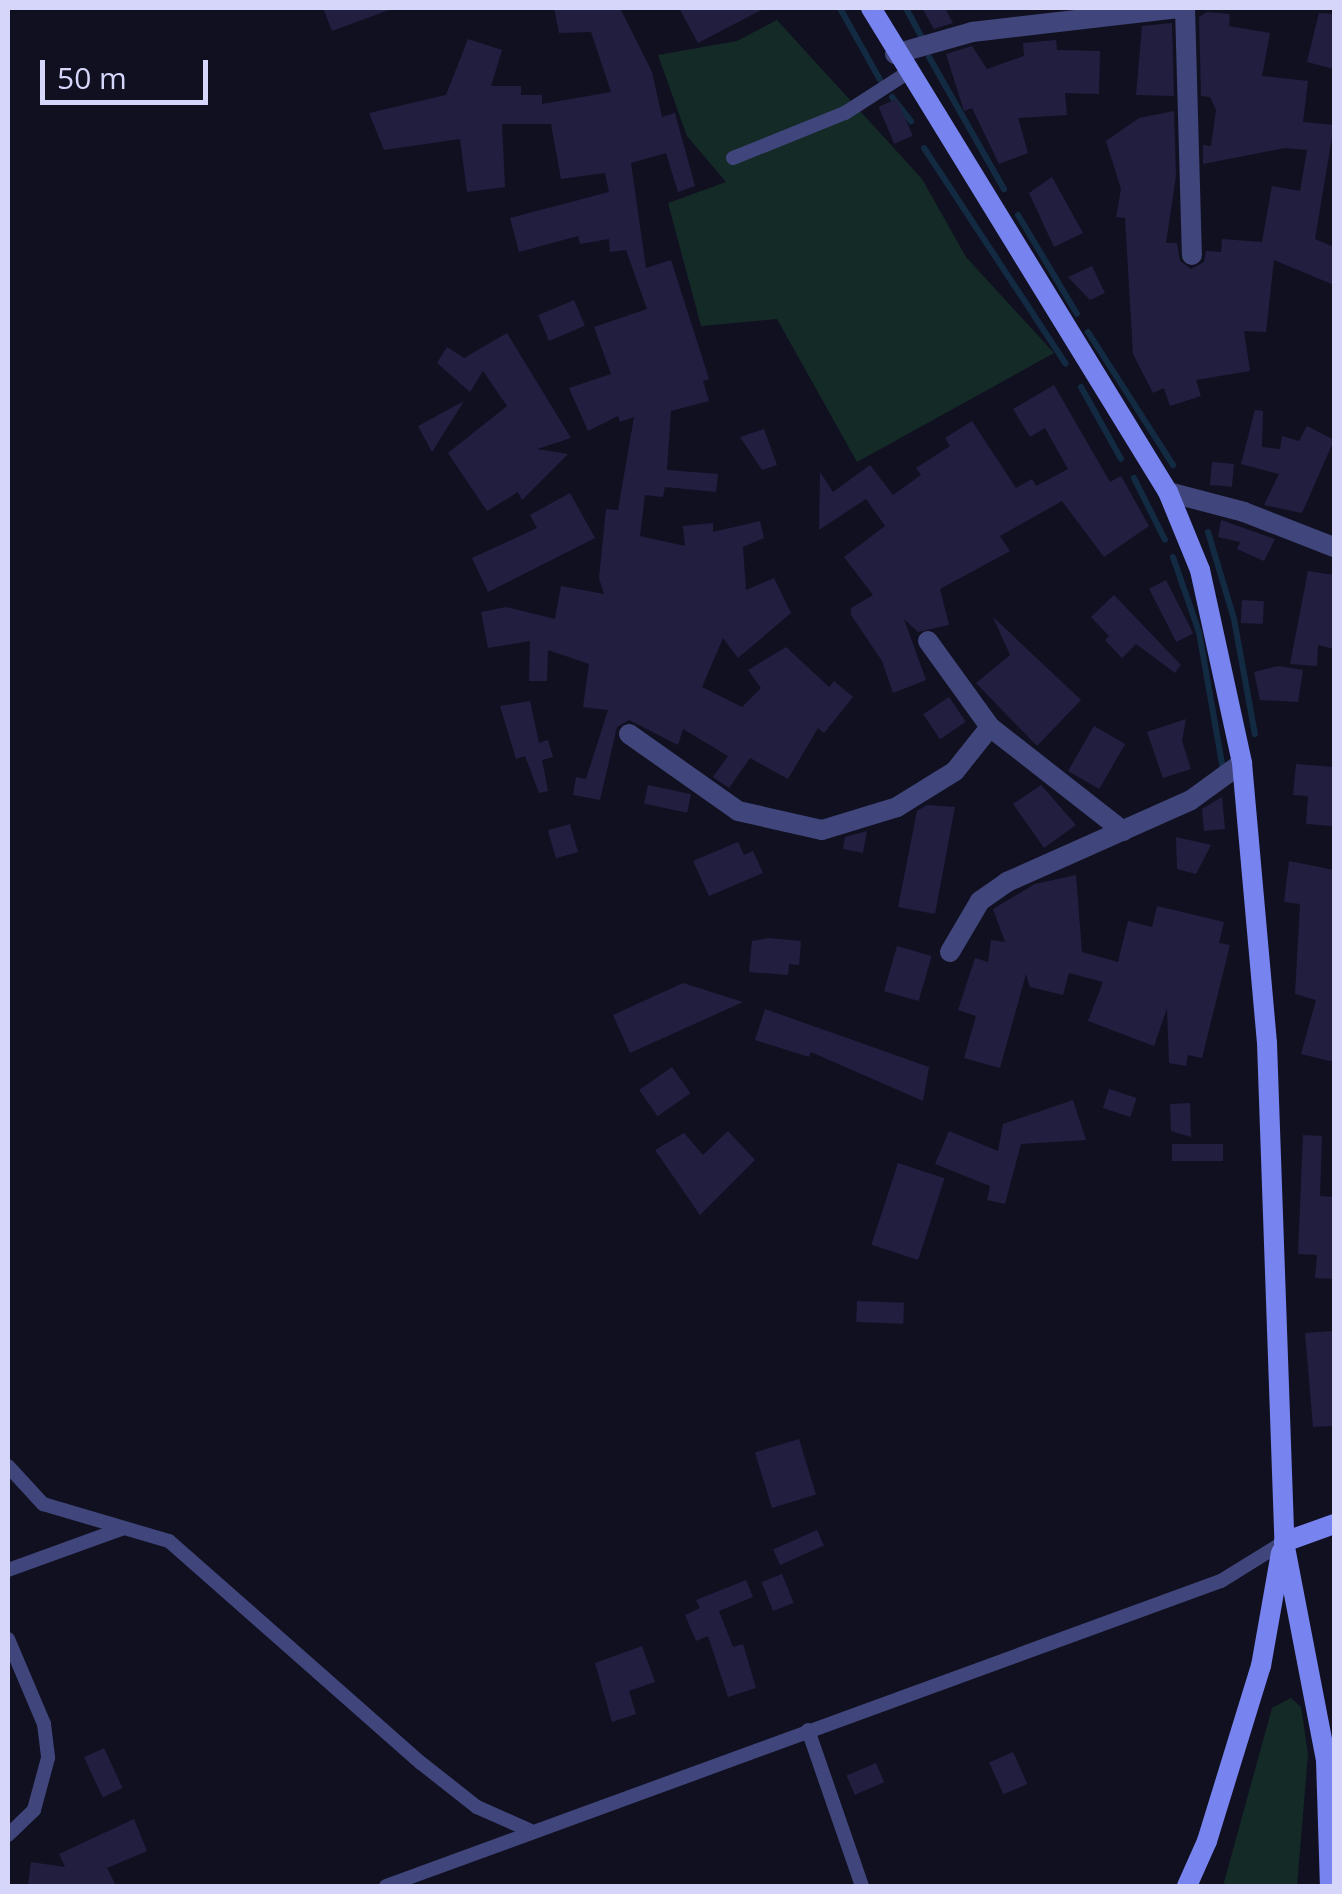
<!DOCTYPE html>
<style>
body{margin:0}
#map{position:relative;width:1342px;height:1894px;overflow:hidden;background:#111021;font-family:"Open Sans",sans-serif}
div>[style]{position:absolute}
.green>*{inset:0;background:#142a27}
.stream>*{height:6px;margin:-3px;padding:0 3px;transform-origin:3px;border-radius:3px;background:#132b42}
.building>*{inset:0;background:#211e40;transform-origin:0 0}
.lane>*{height:14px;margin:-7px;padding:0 7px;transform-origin:7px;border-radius:7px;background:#40467b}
.street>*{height:20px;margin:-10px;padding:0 10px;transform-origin:10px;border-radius:10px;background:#40467b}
.secondary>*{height:20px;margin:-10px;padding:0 10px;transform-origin:10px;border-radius:10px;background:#7783ef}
span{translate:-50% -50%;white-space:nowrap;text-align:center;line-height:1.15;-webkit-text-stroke:10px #111021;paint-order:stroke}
.frame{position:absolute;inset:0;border:10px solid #d5d6fa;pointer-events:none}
.scale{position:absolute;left:40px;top:60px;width:168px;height:45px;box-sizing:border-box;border:5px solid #d5d6fa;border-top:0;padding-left:12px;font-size:30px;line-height:35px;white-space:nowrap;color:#d5d6fa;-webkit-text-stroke:8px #111021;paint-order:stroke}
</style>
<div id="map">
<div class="green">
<div style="clip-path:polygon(777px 20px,922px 179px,966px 257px,1054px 353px,857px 462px,777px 319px,701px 326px,668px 203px,726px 182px,687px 136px,658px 55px,737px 41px)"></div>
<div style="clip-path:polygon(1291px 1698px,1301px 1707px,1308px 1754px,1297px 1886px,1223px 1886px,1272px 1708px)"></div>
</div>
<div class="stream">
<div style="left:840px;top:8px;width:82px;rotate:60.9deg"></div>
<div style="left:906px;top:8px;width:32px;rotate:62deg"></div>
<div style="left:929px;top:57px;width:152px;rotate:60.4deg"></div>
<div style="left:892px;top:97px;width:31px;rotate:52deg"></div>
<div style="left:924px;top:148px;width:258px;rotate:56.7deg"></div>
<div style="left:1018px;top:215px;width:115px;rotate:59.2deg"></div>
<div style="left:1088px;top:332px;width:158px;rotate:57.4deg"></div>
<div style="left:1081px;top:387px;width:82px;rotate:60.9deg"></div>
<div style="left:1134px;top:478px;width:69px;rotate:63.4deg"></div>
<div style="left:1208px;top:532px;width:91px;rotate:73.4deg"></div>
<div style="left:1234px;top:619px;width:117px;rotate:79.7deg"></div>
<div style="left:1173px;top:557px;width:79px;rotate:70.9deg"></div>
<div style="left:1199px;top:632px;width:140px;rotate:80.1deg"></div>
</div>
<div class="building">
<div style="clip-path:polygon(323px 8px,389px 8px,389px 10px,332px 31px)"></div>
<div style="clip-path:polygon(554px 8px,620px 8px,652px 72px,662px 117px,675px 113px,695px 186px,678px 192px,666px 153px,631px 163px,646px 268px,671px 260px,709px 379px,703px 381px,709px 401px,671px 411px,667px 470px,718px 474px,716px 492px,665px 487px,663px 497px,645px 495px,640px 536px,685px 546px,683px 526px,713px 523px,713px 532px,760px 521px,764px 538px,743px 547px,746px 590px,774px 578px,791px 613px,738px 658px,723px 638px,702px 687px,742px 707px,761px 688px,748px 670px,786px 647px,829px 687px,834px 681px,853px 697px,824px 733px,818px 728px,788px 779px,750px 758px,729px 788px,713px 777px,728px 756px,683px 729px,678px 745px,629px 720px,617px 727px,600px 800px,573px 795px,576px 777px,586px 779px,608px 710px,583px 707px,589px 664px,548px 650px,547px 681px,529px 681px,530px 641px,488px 648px,481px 612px,506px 607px,555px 619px,561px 586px,604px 594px,599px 578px,606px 509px,618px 510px,634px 417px,620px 422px,618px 416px,588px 431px,569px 388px,611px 374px,594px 327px,647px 309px,626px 250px,610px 252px,609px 239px,580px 244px,578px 236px,519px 252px,510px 218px,609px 192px,605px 173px,561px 179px,551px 124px,502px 124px,505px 187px,467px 192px,460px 139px,384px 150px,369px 113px,446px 95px,468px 39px,502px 50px,491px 86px,521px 86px,521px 95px,542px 95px,542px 104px,611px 92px,591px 32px,559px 33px)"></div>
<div style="clip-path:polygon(679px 8px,765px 8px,698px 43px)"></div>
<div style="clip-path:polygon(922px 8px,945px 8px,953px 23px,934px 29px)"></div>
<div style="clip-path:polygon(1207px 12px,1230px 14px,1229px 26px,1270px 33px,1262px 76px,1308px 81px,1303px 122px,1334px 125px,1315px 239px,1334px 247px,1334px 285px,1274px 260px,1266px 332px,1244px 331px,1250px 371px,1196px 380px,1201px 396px,1170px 406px,1164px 388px,1153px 393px,1133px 354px,1125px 218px,1116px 217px,1121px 189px,1106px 141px,1139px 118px,1174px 111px,1176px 176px,1166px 243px,1177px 243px,1180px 261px,1191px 269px,1204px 262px,1206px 251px,1221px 252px,1222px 239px,1262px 242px,1272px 186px,1300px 191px,1307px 150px,1285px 148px,1203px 164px,1203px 145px,1211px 146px,1216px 110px,1210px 97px,1201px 96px,1199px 17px)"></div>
<div style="clip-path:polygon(1319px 13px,1334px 14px,1334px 69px,1307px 62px)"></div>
<div style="clip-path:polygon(1172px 23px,1174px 96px,1136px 95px,1142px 26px)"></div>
<div style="clip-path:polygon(1056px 40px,1057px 50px,1100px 51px,1099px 94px,1065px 93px,1067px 115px,1018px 118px,1028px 153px,999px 164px,972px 108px,964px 111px,946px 54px,972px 46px,987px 69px,1024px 56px,1023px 43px)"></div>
<div style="left:897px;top:99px;width:40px;height:20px;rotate:67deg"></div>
<div style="clip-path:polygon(1052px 177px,1083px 233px,1054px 247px,1029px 193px)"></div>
<div style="clip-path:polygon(1092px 266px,1105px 293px,1090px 300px,1068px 277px)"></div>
<div style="left:574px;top:300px;width:28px;height:39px;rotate:67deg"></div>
<div style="clip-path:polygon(507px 333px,571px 438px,537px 449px,568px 454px,522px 500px,518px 492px,487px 511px,448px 453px,507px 406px,483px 371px,470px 392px,437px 363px,447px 347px,464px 358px)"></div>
<div style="clip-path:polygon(1054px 385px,1110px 482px,1121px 476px,1149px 526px,1104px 557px,1062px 501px,1000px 536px,1010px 551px,940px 589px,949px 625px,918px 632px,904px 619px,926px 680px,893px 693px,882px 661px,851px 615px,851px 608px,873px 595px,844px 557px,885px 526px,866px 499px,819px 530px,820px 472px,833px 492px,870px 465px,893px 495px,921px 475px,916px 468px,950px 446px,945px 438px,972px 421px,1016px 488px,1032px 479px,1036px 486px,1068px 469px,1045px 428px,1030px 437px,1013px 409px)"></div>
<div style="clip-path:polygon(464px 401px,432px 452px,418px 426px)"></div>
<div style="clip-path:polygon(1255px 410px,1263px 411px,1262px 447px,1280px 449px,1282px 436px,1299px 441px,1307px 426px,1334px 440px,1302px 513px,1264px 505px,1279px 474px,1241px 464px)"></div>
<div style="clip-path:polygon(764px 429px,777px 465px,762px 470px,740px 437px)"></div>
<div style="left:1212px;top:462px;width:22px;height:23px;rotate:5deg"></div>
<div style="clip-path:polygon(570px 493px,595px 538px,488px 592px,472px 558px,537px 528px,530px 515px)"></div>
<div style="clip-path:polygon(1221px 520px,1275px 539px,1264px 561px,1237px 549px,1240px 542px,1218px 537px)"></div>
<div style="clip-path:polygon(1308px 571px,1334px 575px,1334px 649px,1318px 645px,1317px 666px,1290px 664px)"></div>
<div style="left:1166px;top:580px;width:60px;height:19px;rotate:63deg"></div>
<div style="clip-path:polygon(1114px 595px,1181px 665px,1175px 673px,1136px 644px,1122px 658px,1105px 640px,1109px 636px,1091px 617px)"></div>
<div style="left:1242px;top:600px;width:22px;height:23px;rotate:3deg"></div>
<div style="clip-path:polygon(993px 617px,1081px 700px,1037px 746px,976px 683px,1010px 655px)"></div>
<div style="clip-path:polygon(1278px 666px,1303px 670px,1298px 702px,1260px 700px,1254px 672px)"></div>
<div style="left:949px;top:697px;width:30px;height:31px;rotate:56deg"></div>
<div style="clip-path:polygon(530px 701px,539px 743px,548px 740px,553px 757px,542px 760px,548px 791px,539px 793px,525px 756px,516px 759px,500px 706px)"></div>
<div style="clip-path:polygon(1186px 719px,1182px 741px,1191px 769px,1163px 778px,1147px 732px)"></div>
<div style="left:1094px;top:726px;width:36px;height:52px;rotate:30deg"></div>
<div style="clip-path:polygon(1296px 764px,1334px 767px,1334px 826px,1306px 824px,1308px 796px,1293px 795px)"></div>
<div style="left:648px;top:785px;width:44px;height:19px;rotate:12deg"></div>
<div style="clip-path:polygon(1041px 785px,1076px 825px,1044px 848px,1013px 804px)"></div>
<div style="clip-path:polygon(1222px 797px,1225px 829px,1204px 831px,1202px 809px)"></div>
<div style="clip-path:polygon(927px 805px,955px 807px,935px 914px,898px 907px,917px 811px)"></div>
<div style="left:570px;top:824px;width:29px;height:23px;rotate:74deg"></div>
<div style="clip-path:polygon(867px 831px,863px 853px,843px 849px,845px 837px)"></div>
<div style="clip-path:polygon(1176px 837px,1211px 845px,1196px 874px,1177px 869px)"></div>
<div style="clip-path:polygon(738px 842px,744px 855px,753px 851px,763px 873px,709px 896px,693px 861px)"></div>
<div style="clip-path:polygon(1289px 861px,1334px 870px,1334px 1062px,1301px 1054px,1316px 1000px,1295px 994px,1300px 904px,1284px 902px)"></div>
<div style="clip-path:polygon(1076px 875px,1082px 952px,1118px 962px,1128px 921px,1152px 927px,1157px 906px,1224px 922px,1219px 943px,1230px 945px,1202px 1058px,1188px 1055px,1186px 1066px,1169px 1063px,1167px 1008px,1154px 1046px,1088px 1021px,1103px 982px,1069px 973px,1063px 995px,1030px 987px,1026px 974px,1000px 1068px,964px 1058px,976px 1016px,958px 1010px,975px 958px,988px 962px,991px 940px,1005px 942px,993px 909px,1035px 884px)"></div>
<div style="clip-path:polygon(769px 938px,801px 941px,799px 965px,789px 964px,788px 975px,749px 972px,752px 941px)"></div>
<div style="left:897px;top:946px;width:36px;height:47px;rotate:16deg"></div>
<div style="clip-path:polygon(683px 983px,743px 1002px,630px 1053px,613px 1015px)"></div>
<div style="clip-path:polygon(765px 1009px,929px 1067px,923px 1101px,811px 1052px,809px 1057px,755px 1040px)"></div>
<div style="left:672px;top:1067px;width:32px;height:40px;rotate:55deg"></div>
<div style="left:1109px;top:1089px;width:29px;height:20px;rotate:18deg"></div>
<div style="clip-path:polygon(1073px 1100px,1086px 1140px,1021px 1144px,1005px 1204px,987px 1200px,990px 1186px,935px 1164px,949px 1131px,998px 1151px,1003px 1124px)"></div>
<div style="clip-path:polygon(1190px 1103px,1191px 1137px,1171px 1131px,1170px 1104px)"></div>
<div style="clip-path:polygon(728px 1131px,755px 1160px,700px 1215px,655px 1150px,684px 1133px,703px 1155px)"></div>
<div style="clip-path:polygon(1303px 1135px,1322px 1136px,1320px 1196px,1334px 1197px,1334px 1279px,1315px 1278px,1317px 1255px,1298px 1254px)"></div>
<div style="left:1172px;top:1144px;width:51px;height:17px"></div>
<div style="left:898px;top:1163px;width:49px;height:86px;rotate:18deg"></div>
<div style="left:857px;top:1301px;width:47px;height:21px;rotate:2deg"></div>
<div style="clip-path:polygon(1332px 1331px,1334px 1426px,1313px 1427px,1305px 1333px)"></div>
<div style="left:799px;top:1439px;width:58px;height:46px;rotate:73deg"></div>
<div style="left:817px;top:1530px;width:17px;height:48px;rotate:66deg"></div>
<div style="left:782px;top:1574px;width:31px;height:22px;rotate:68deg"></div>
<div style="clip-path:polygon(746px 1580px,753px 1597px,719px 1611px,733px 1647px,743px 1644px,756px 1688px,728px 1697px,708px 1636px,696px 1641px,685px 1615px,700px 1608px,696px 1600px)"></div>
<div style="clip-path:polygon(642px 1646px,655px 1682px,629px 1691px,636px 1714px,612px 1722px,595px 1663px)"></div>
<div style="left:104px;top:1748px;width:44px;height:22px;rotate:65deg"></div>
<div style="left:1013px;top:1752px;width:35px;height:26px;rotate:66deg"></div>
<div style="left:876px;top:1763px;width:21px;height:32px;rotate:67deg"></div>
<div style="clip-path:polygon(134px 1819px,147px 1851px,107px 1868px,116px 1886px,28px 1886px,31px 1862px,65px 1867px,59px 1854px)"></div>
</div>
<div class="lane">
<div style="left:733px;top:158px;width:121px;rotate:-21.9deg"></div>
<div style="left:845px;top:113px;width:74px;rotate:-32.8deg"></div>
<div style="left:8px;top:1466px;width:52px;rotate:47.4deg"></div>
<div style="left:43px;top:1504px;width:131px;rotate:16.4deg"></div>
<div style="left:169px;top:1541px;width:336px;rotate:41.4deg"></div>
<div style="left:421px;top:1763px;width:71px;rotate:38.2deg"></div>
<div style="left:477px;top:1807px;width:57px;rotate:23.9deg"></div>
<div style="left:8px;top:1570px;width:123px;rotate:-19.9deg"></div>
<div style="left:8px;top:1639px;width:92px;rotate:67deg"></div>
<div style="left:44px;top:1724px;width:34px;rotate:83deg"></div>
<div style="left:48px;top:1758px;width:54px;rotate:105.1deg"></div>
<div style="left:34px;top:1810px;width:36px;rotate:136deg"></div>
<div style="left:808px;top:1730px;width:165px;rotate:70.9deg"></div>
<div style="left:386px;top:1886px;width:889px;rotate:-20.07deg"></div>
<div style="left:1221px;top:1581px;width:74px;rotate:-31.8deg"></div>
</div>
<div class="street">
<div style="left:1185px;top:8px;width:247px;rotate:88.4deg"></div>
<div style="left:895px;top:54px;width:80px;rotate:-15.9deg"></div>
<div style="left:972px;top:32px;width:208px;rotate:-6.6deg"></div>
<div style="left:1168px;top:492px;width:79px;rotate:14.7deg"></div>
<div style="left:1244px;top:512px;width:97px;rotate:21.3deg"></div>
<div style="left:928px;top:641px;width:106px;rotate:54.2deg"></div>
<div style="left:990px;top:727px;width:169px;rotate:38deg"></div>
<div style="left:629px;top:734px;width:133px;rotate:35.2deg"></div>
<div style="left:738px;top:811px;width:86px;rotate:12.7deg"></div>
<div style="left:822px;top:830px;width:78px;rotate:-17deg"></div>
<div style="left:897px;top:807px;width:68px;rotate:-31.8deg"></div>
<div style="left:955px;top:771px;width:56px;rotate:-51.5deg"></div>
<div style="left:950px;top:952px;width:59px;rotate:-59.5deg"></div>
<div style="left:980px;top:901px;width:33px;rotate:-35deg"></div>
<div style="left:1007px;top:882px;width:201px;rotate:-24deg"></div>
<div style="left:1191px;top:800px;width:63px;rotate:-36deg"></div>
</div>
<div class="secondary">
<div style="left:871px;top:8px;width:568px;rotate:58.47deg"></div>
<div style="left:1168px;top:492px;width:84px;rotate:67.7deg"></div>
<div style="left:1200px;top:570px;width:198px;rotate:77.7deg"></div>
<div style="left:1242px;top:763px;width:281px;rotate:84.9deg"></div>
<div style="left:1267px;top:1043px;width:499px;rotate:88deg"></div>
<div style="left:1284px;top:1542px;width:222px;rotate:79.1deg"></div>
<div style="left:1326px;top:1760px;width:126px;rotate:88.2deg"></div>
<div style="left:1284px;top:1542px;width:53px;rotate:-19.8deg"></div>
<div style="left:1187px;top:1886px;width:49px;rotate:-66deg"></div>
<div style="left:1207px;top:1841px;width:183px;rotate:-72.9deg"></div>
<div style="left:1261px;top:1666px;width:115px;rotate:-80deg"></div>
</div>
<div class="frame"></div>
<div class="scale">50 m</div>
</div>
